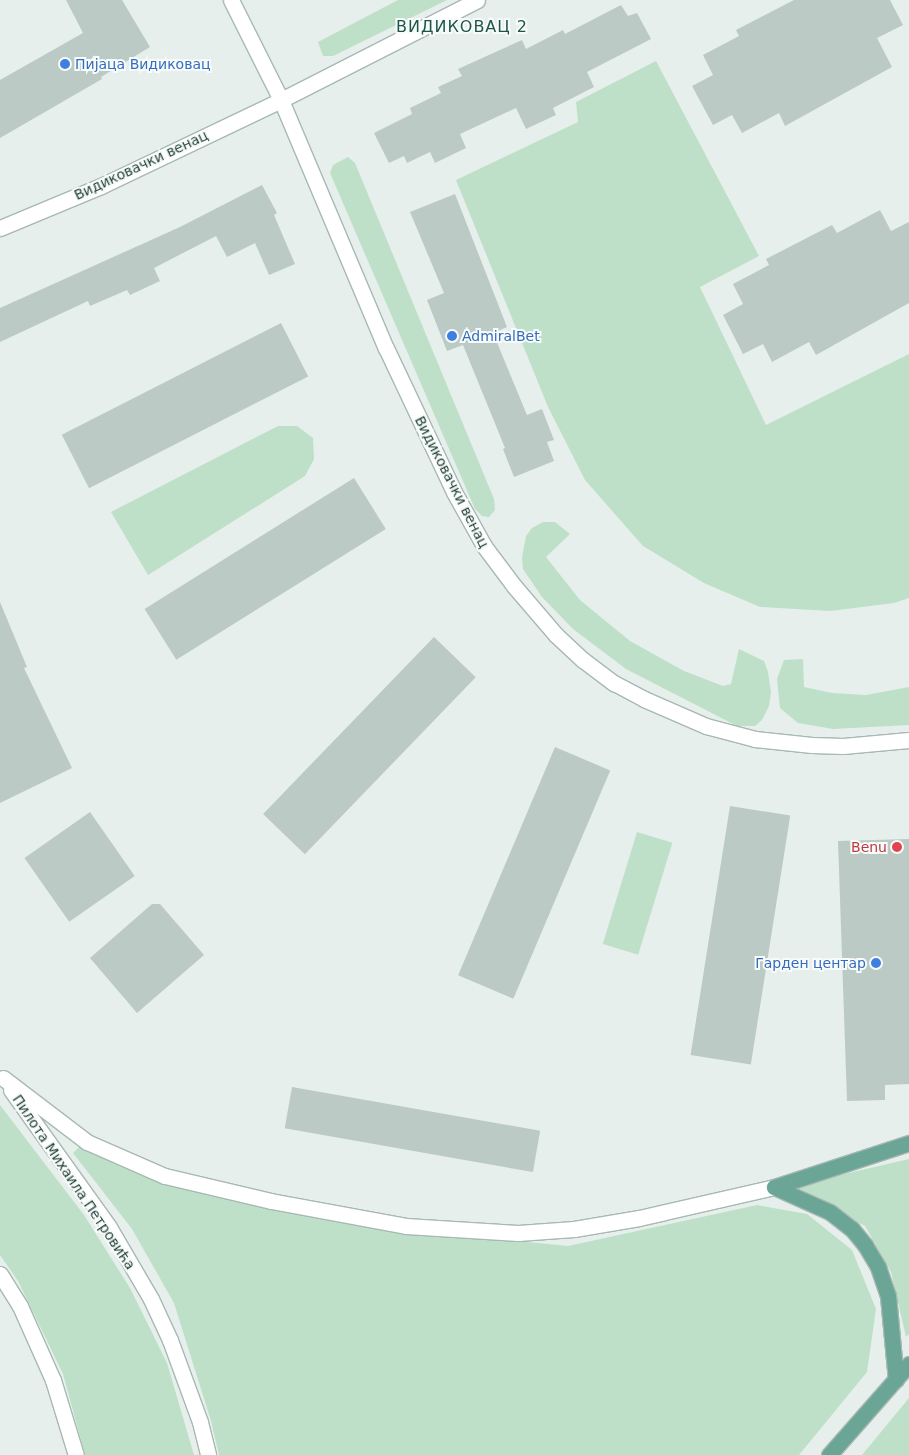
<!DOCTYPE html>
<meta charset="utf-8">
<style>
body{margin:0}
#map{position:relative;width:909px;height:1455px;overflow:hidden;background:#e6efeb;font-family:"DejaVu Sans",sans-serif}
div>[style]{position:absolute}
.green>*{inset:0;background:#bfe0c8;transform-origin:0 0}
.building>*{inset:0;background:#bbcac4;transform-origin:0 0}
.roads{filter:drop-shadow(1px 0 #a8b8b2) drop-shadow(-1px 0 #a8b8b2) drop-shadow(0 1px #a8b8b2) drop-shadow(0 -1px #a8b8b2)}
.street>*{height:15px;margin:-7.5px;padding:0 7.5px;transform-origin:7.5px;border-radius:7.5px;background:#fff}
.secondary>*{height:15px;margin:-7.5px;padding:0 7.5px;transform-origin:7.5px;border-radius:7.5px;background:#fff}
.primary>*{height:15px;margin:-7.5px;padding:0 7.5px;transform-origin:7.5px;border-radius:7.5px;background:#6aa596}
.dots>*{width:14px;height:14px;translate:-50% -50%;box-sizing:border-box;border:2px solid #f7fbf9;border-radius:50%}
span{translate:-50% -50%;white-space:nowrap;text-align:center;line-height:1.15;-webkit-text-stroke:4px #f7fbf9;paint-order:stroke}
.shop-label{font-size:14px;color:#366cbe}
.left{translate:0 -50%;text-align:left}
.right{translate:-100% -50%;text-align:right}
.street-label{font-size:14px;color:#24423a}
.health-label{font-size:14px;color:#be3a42}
.quarter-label{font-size:16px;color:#1f5548;letter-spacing:1px}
</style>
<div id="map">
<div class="green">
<div style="clip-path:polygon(398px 0,447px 0,333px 56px,323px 56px,318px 42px)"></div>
<div style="clip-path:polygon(656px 61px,759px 256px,700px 287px,766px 425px,909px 354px,909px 598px,894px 603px,830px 611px,760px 607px,704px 583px,643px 546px,585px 480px,548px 407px,456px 180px,578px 122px,576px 102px)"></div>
<div style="clip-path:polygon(348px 157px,355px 163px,494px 499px,495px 510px,489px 517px,482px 516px,475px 509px,330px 173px,333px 165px)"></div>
<div style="clip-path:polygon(278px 426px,297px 426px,313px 438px,314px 459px,305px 476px,148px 575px,111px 512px)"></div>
<div style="clip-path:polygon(543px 522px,555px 522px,570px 534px,546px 557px,580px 600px,630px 641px,684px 671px,723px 686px,731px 684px,739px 649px,764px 661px,768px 672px,771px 692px,769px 706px,762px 720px,755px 726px,737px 726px,626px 669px,573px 629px,542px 597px,523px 569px,522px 557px,526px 536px,532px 528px)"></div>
<div style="clip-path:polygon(803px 659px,804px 687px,832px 693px,866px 695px,909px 687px,909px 725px,833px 729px,798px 723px,780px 708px,777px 679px,784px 660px)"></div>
<div style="left:637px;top:832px;width:37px;height:117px;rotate:17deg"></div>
<div style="clip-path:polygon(0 1105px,84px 1215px,130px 1288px,167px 1363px,194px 1455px,85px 1455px,63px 1374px,18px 1281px,0 1255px)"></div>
<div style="clip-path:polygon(80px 1146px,115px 1164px,156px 1179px,217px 1196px,303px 1214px,399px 1229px,568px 1246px,757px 1205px,807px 1214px,852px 1250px,876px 1309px,867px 1372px,799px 1455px,219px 1455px,211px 1421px,174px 1303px,132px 1229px,73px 1153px)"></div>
<div style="clip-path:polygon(909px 1159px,909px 1334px,906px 1337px,891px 1272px,865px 1226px,789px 1187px)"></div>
<div style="clip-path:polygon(909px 1398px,909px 1455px,862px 1455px)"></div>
</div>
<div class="building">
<div style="clip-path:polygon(66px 0,122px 0,150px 47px,101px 77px,102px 79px,0 138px,0 80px,83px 33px)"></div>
<div style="clip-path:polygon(794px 0,890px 0,903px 25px,877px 38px,892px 67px,785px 126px,779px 113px,742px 133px,732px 115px,713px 125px,692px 86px,713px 75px,703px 55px,739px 36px,736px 30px)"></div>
<div style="clip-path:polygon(621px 5px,628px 16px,637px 13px,651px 39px,587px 72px,594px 87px,553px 108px,556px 115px,526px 129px,516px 108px,460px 134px,466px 148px,435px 163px,430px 152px,407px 163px,404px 156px,389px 163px,374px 133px,412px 114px,410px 108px,441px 93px,438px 87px,462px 76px,458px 69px,522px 40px,526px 49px,563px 30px,565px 34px)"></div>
<div style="clip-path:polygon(262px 185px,277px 213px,274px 215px,295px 264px,269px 275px,255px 243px,227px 257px,216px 236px,154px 268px,160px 281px,130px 295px,127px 290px,90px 306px,88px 301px,0 342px,0 308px,180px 227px)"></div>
<div style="clip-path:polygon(455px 194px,507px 327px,493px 333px,527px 415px,542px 409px,554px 440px,547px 442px,554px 461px,514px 477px,503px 449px,505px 448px,463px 345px,447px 351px,427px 300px,444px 293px,410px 212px)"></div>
<div style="clip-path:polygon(880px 210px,891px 231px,909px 222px,909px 303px,816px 355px,809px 342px,772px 362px,763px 344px,743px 354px,723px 315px,743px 304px,733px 284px,769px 265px,766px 259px,832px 225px,837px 233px)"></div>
<div style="left:281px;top:323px;width:60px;height:246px;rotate:63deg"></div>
<div style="left:354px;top:478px;width:60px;height:247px;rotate:58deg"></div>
<div style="clip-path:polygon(0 602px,27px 667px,24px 668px,72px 768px,0 803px)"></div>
<div style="left:434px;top:637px;width:58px;height:246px;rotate:44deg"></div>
<div style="left:555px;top:747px;width:60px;height:248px;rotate:23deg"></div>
<div style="left:730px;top:806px;width:61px;height:252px;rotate:9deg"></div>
<div style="left:90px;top:812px;width:78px;height:80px;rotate:55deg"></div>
<div style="clip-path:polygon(909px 839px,909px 1084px,885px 1085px,885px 1100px,847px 1101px,838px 841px)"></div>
<div style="clip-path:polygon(152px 904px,160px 904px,204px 955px,137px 1013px,90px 958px)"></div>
<div style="left:292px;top:1087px;width:252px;height:42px;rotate:10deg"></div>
</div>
<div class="roads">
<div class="street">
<div style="left:231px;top:0;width:112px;rotate:63.4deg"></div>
<div style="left:281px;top:100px;width:269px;rotate:67.1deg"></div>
<div style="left:386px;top:348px;width:159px;rotate:64.7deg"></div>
<div style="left:454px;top:492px;width:62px;rotate:60.9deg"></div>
<div style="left:484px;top:546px;width:50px;rotate:53.1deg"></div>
<div style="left:514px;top:586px;width:65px;rotate:49.4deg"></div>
<div style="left:556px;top:635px;width:37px;rotate:43deg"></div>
<div style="left:583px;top:660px;width:39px;rotate:37deg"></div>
<div style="left:614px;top:683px;width:34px;rotate:28deg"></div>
<div style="left:644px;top:699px;width:68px;rotate:23.5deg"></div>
<div style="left:706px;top:726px;width:51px;rotate:14.9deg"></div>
<div style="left:755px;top:739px;width:57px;rotate:6deg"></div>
<div style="left:812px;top:745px;width:31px;rotate:2deg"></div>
<div style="left:843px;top:746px;width:66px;rotate:-5.2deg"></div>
</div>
<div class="secondary">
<div style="left:0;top:228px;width:109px;rotate:-22.6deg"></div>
<div style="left:101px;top:186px;width:199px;rotate:-25.5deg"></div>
<div style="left:281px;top:100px;width:220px;rotate:-27deg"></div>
<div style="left:3px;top:1078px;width:106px;rotate:37.3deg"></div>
<div style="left:87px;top:1142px;width:85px;rotate:23.6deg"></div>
<div style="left:165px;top:1176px;width:109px;rotate:13.3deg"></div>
<div style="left:271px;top:1201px;width:137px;rotate:10.5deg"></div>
<div style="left:406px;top:1226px;width:112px;rotate:3.6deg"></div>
<div style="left:518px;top:1233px;width:56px;rotate:-4.1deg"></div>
<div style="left:574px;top:1229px;width:66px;rotate:-9.6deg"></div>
<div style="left:639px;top:1218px;width:139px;rotate:-12.9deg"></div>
<div style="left:11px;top:1090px;width:168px;rotate:54.4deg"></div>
<div style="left:109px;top:1227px;width:83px;rotate:59.7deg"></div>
<div style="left:151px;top:1299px;width:45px;rotate:65.1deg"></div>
<div style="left:170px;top:1340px;width:87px;rotate:69.9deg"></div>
<div style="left:200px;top:1422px;width:34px;rotate:76deg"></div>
<div style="left:0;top:1274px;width:38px;rotate:58deg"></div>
<div style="left:20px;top:1306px;width:81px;rotate:66deg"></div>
<div style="left:53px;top:1380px;width:78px;rotate:73deg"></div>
</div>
<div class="primary">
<div style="left:774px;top:1187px;width:61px;rotate:24.1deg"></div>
<div style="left:830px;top:1212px;width:28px;rotate:38deg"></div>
<div style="left:852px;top:1229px;width:21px;rotate:51deg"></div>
<div style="left:865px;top:1245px;width:26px;rotate:59deg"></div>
<div style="left:878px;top:1267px;width:31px;rotate:71deg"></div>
<div style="left:888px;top:1296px;width:84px;rotate:84.6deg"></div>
<div style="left:774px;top:1187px;width:142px;rotate:-18.1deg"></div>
<div style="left:829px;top:1455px;width:121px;rotate:-48.7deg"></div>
</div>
</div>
<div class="dots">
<div style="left:65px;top:64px;background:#3f7fe0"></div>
<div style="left:452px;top:336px;background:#3f7fe0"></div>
<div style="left:897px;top:847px;background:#e0444e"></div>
<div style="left:876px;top:963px;background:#3f7fe0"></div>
</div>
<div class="shop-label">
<span class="left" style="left:75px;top:64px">Пијаца Видиковац</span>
<span class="left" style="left:462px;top:336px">AdmiralBet</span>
<span class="right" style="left:866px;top:963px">Гарден центар</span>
</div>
<div class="street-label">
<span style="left:141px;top:165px;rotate:-25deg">Видиковачки венац</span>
<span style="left:452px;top:482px;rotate:63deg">Видиковачки венац</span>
<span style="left:74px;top:1182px;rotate:56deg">Пилота Михаила Петровића</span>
</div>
<div class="health-label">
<span class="right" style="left:887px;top:847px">Benu</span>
</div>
<div class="quarter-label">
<span style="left:462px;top:27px">ВИДИКОВАЦ 2</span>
</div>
</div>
